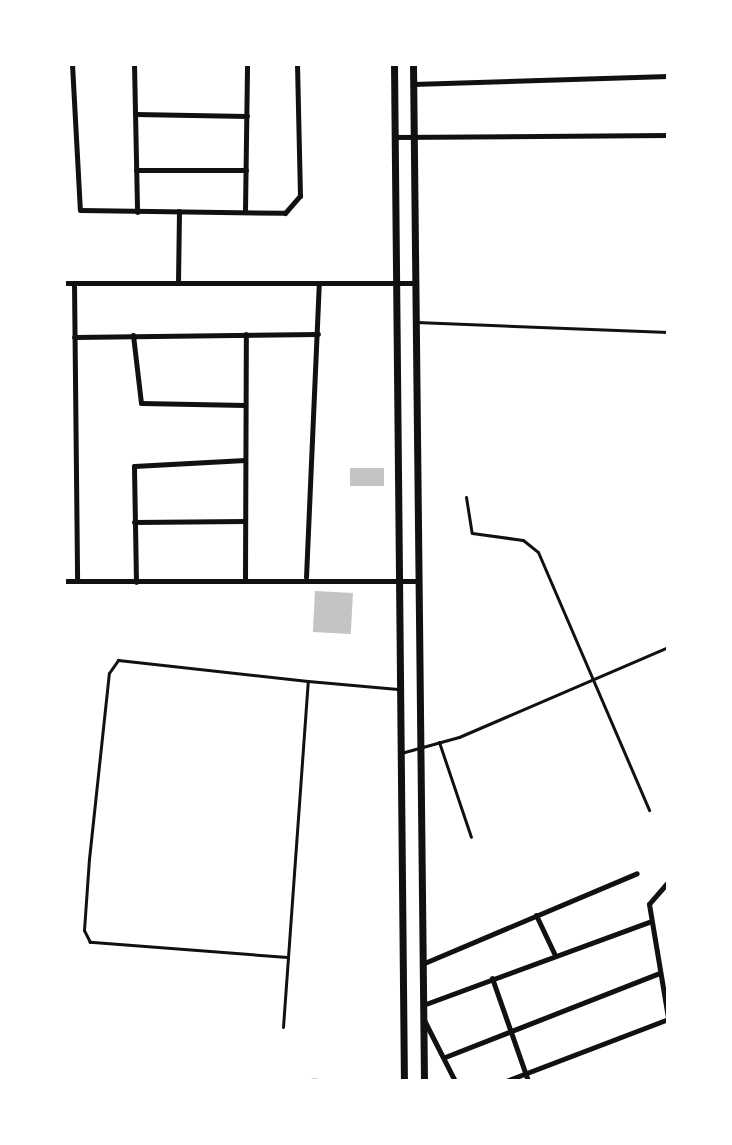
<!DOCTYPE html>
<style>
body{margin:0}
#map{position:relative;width:732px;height:1145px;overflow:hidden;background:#fff;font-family:"Crimson Pro",serif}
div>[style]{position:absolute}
.building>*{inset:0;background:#c4c4c4;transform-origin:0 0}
.service>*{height:3px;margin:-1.5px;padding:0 1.5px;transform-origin:1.5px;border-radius:1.5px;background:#111}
.minor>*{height:5px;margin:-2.5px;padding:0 2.5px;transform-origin:2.5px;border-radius:2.5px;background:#111}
.secondary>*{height:7px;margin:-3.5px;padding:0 3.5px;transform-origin:3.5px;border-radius:3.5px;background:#111}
span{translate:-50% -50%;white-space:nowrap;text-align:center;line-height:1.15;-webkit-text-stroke:8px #fff;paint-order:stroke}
.frame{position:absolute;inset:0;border:66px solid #fff;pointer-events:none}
</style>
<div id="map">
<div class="building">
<div style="left:384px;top:468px;width:18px;height:34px;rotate:90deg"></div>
<div style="left:315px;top:591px;width:38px;height:41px;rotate:3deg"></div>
</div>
<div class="service">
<div style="left:416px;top:322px;width:252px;rotate:2.3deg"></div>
<div style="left:466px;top:497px;width:36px;rotate:81deg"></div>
<div style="left:472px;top:533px;width:51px;rotate:7.8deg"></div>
<div style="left:523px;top:540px;width:19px;rotate:39deg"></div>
<div style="left:538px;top:552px;width:281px;rotate:66.7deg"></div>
<div style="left:439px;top:742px;width:100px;rotate:71.4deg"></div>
<div style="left:401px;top:753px;width:60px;rotate:-15.4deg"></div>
<div style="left:459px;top:737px;width:228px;rotate:-23.3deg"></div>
<div style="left:287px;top:957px;width:198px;rotate:-175.6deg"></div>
<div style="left:90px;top:942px;width:13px;rotate:-117deg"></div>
<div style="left:84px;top:930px;width:71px;rotate:-86deg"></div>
<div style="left:89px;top:859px;width:187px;rotate:-83.9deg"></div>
<div style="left:109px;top:673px;width:16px;rotate:-55deg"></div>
<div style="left:118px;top:660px;width:191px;rotate:6.3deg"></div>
<div style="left:283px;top:1027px;width:347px;rotate:-85.9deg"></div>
<div style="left:308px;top:681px;width:90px;rotate:5.1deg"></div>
<div style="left:281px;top:1081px;width:35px;rotate:-2deg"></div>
</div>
<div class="minor">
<div style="left:72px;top:64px;width:146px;rotate:86.9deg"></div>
<div style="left:80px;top:210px;width:205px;rotate:0.8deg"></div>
<div style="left:285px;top:213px;width:23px;rotate:-49deg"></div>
<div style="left:300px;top:196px;width:132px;rotate:-91.3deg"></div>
<div style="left:134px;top:64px;width:148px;rotate:88.8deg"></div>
<div style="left:413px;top:84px;width:255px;rotate:-1.8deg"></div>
<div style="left:135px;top:114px;width:112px;rotate:1deg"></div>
<div style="left:395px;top:137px;width:273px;rotate:-0.4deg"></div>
<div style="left:136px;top:170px;width:110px"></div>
<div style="left:245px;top:211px;width:147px;rotate:-89.2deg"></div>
<div style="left:64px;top:283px;width:350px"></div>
<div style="left:74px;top:283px;width:298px;rotate:89.4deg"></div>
<div style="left:178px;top:283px;width:72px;rotate:-89.2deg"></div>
<div style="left:133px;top:335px;width:68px;rotate:83.3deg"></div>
<div style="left:141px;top:403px;width:104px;rotate:1.1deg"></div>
<div style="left:74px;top:337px;width:244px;rotate:-0.7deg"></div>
<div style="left:134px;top:522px;width:111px;rotate:-0.5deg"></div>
<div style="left:306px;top:577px;width:294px;rotate:-87.5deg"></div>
<div style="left:64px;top:581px;width:354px"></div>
<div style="left:245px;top:581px;width:247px;rotate:-89.8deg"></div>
<div style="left:136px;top:582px;width:116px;rotate:-91deg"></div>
<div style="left:134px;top:466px;width:111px;rotate:-3.1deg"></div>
<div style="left:668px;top:882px;width:29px;rotate:131deg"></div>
<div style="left:649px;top:904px;width:116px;rotate:80.5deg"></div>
<div style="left:536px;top:915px;width:42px;rotate:64.7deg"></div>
<div style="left:422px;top:964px;width:233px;rotate:-22.9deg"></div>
<div style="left:492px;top:978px;width:109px;rotate:70.7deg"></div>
<div style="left:423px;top:1005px;width:241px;rotate:-20.2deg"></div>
<div style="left:424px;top:1020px;width:68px;rotate:63.1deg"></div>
<div style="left:445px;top:1057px;width:230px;rotate:-21.4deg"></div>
<div style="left:506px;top:1081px;width:173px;rotate:-20.9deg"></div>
</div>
<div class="secondary">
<div style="left:394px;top:64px;width:1017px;rotate:89.44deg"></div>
<div style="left:413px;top:64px;width:1017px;rotate:89.38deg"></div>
</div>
<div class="frame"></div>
</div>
